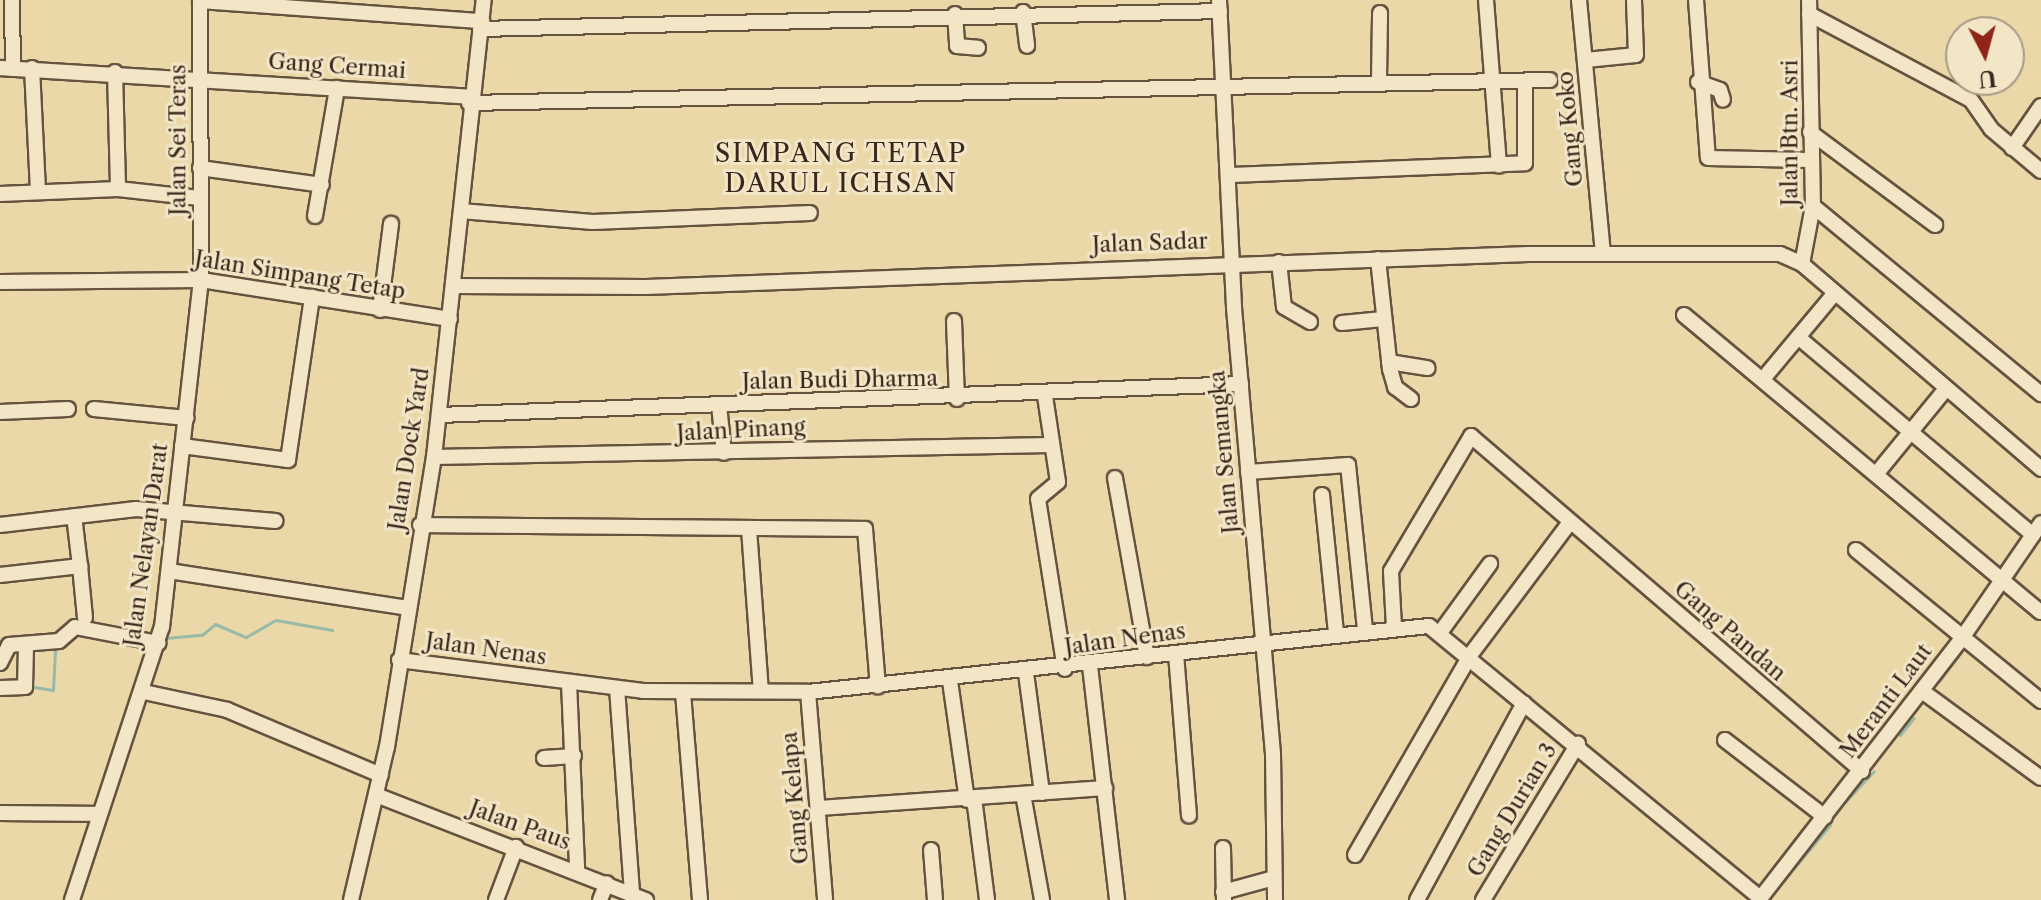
<!DOCTYPE html>
<style>
body{margin:0}
#map{position:relative;width:2041px;height:900px;overflow:hidden;background:#ebd8a9;font-family:"Libre Caslon Text",serif}
div>[style]{position:absolute}
.stream>*{height:3px;margin:-1.5px;padding:0 1.5px;transform-origin:1.5px;border-radius:1.5px;background:#98baa6}
.roads{filter:drop-shadow(2px 0 #66533f) drop-shadow(-2px 0 #66533f) drop-shadow(0 2px #66533f) drop-shadow(0 -2px #66533f)}
.minor>*{height:14px;margin:-7px;padding:0 7px;transform-origin:7px;border-radius:7px;background:#f2e6c7}
span{translate:-50% -50%;white-space:nowrap;text-align:center;line-height:1.15;-webkit-text-stroke:6px #f2e6c7;paint-order:stroke}
.street-label{font-size:22px;color:#39271c}
.quarter-label{font-size:26px;color:#39271c;letter-spacing:2px}
.north{position:absolute;left:1945px;top:16px;width:80px;height:80px;box-sizing:border-box;background:#f2e6c7;border:2px solid #a89a83;border-radius:50%;rotate:174deg;font-size:22px;font-weight:700;line-height:32px;text-align:center;color:#39271c}
.north::after{content:'';display:block;margin:auto;width:28px;height:36px;background:#8f2418;clip-path:polygon(50% 0,100% 100%,50% 72%,0 100%)}
</style>
<div id="map">
<div class="stream">
<div style="left:2011px;top:580px;width:10px;rotate:-53deg"></div>
<div style="left:165px;top:638px;width:37px;rotate:-5deg"></div>
<div style="left:202px;top:635px;width:17px;rotate:-40deg"></div>
<div style="left:215px;top:624px;width:34px;rotate:23deg"></div>
<div style="left:246px;top:637px;width:34px;rotate:-30deg"></div>
<div style="left:276px;top:620px;width:57px;rotate:10.1deg"></div>
<div style="left:1939px;top:681px;width:36px;rotate:-53deg"></div>
<div style="left:28px;top:686px;width:25px;rotate:9deg"></div>
<div style="left:53px;top:690px;width:40px;rotate:-87.1deg"></div>
<div style="left:55px;top:650px;width:21px;rotate:-37deg"></div>
<div style="left:1900px;top:735px;width:22px;rotate:-51deg"></div>
<div style="left:1845px;top:802px;width:42px;rotate:-46.9deg"></div>
<div style="left:1783px;top:881px;width:73px;rotate:-50deg"></div>
</div>
<div class="roads">
<div class="minor">
<div style="left:12px;top:0;width:69px;rotate:89.2deg"></div>
<div style="left:1219px;top:0;width:308px;rotate:87.2deg"></div>
<div style="left:1234px;top:308px;width:448px;rotate:85deg"></div>
<div style="left:1273px;top:754px;width:146px;rotate:89.2deg"></div>
<div style="left:1486px;top:0;width:166px;rotate:85.5deg"></div>
<div style="left:1579px;top:0;width:255px;rotate:84.6deg"></div>
<div style="left:1696px;top:0;width:158px;rotate:85.7deg"></div>
<div style="left:1708px;top:158px;width:101px;rotate:1.1deg"></div>
<div style="left:200px;top:1px;width:283px;rotate:4.1deg"></div>
<div style="left:1023px;top:12px;width:34px;rotate:83deg"></div>
<div style="left:955px;top:14px;width:32px;rotate:86deg"></div>
<div style="left:957px;top:46px;width:21px;rotate:5deg"></div>
<div style="left:1809px;top:14px;width:183px;rotate:28deg"></div>
<div style="left:1971px;top:100px;width:35px;rotate:55deg"></div>
<div style="left:1991px;top:129px;width:65px;rotate:40deg"></div>
<div style="left:480px;top:29px;width:740px;rotate:-1.39deg"></div>
<div style="left:1586px;top:60px;width:50px;rotate:-5.7deg"></div>
<div style="left:1636px;top:55px;width:55px;rotate:-92.1deg"></div>
<div style="left:0;top:68px;width:472px;rotate:3.5deg"></div>
<div style="left:32px;top:68px;width:121px;rotate:87.2deg"></div>
<div style="left:115px;top:72px;width:117px;rotate:88.5deg"></div>
<div style="left:1379px;top:80px;width:67px;rotate:-89.1deg"></div>
<div style="left:1698px;top:82px;width:23px;rotate:20deg"></div>
<div style="left:1720px;top:90px;width:10px;rotate:73deg"></div>
<div style="left:469px;top:103px;width:1081px;rotate:-1.22deg"></div>
<div style="left:1810px;top:132px;width:156px;rotate:36.6deg"></div>
<div style="left:2012px;top:148px;width:51px;rotate:-55.4deg"></div>
<div style="left:200px;top:168px;width:123px;rotate:7.9deg"></div>
<div style="left:1232px;top:175px;width:293px;rotate:-2.3deg"></div>
<div style="left:1525px;top:163px;width:81px;rotate:-90deg"></div>
<div style="left:0;top:194px;width:118px;rotate:-2.4deg"></div>
<div style="left:118px;top:189px;width:82px;rotate:6.3deg"></div>
<div style="left:1813px;top:206px;width:296px;rotate:39.5deg"></div>
<div style="left:461px;top:211px;width:132px;rotate:4.8deg"></div>
<div style="left:593px;top:222px;width:217px;rotate:-2.4deg"></div>
<div style="left:315px;top:216px;width:130px;rotate:-80.2deg"></div>
<div style="left:1378px;top:259px;width:111px;rotate:83.8deg"></div>
<div style="left:1390px;top:369px;width:19px;rotate:74deg"></div>
<div style="left:1395px;top:387px;width:20px;rotate:37deg"></div>
<div style="left:1279px;top:262px;width:45px;rotate:83.7deg"></div>
<div style="left:1284px;top:307px;width:30px;rotate:30deg"></div>
<div style="left:1802px;top:264px;width:59px;rotate:-79.3deg"></div>
<div style="left:1813px;top:206px;width:206px;rotate:-91.1deg"></div>
<div style="left:0;top:282px;width:201px;rotate:-0.6deg"></div>
<div style="left:201px;top:280px;width:252px;rotate:8.9deg"></div>
<div style="left:453px;top:286px;width:193px;rotate:0.3deg"></div>
<div style="left:646px;top:287px;width:883px;rotate:-2.14deg"></div>
<div style="left:1528px;top:254px;width:252px"></div>
<div style="left:1780px;top:254px;width:24px;rotate:24deg"></div>
<div style="left:1802px;top:264px;width:315px;rotate:40.6deg"></div>
<div style="left:380px;top:310px;width:87px;rotate:-82.7deg"></div>
<div style="left:1684px;top:315px;width:464px;rotate:39.8deg"></div>
<div style="left:954px;top:321px;width:78px;rotate:87.8deg"></div>
<div style="left:1342px;top:323px;width:41px;rotate:-5.6deg"></div>
<div style="left:1798px;top:337px;width:307px;rotate:40.1deg"></div>
<div style="left:1389px;top:362px;width:39px;rotate:9deg"></div>
<div style="left:1763px;top:379px;width:112px;rotate:-50.1deg"></div>
<div style="left:1045px;top:396px;width:87px;rotate:81.4deg"></div>
<div style="left:1058px;top:482px;width:26px;rotate:140deg"></div>
<div style="left:1038px;top:499px;width:172px;rotate:81deg"></div>
<div style="left:719px;top:405px;width:48px;rotate:84.1deg"></div>
<div style="left:94px;top:409px;width:93px;rotate:5.5deg"></div>
<div style="left:0;top:412px;width:68px;rotate:-2.5deg"></div>
<div style="left:439px;top:415px;width:803px;rotate:-2.21deg"></div>
<div style="left:182px;top:446px;width:107px;rotate:7.5deg"></div>
<div style="left:288px;top:460px;width:165px;rotate:-81.6deg"></div>
<div style="left:434px;top:457px;width:616px;rotate:-1.12deg"></div>
<div style="left:1248px;top:472px;width:100px;rotate:-4deg"></div>
<div style="left:1348px;top:465px;width:166px;rotate:84.1deg"></div>
<div style="left:1877px;top:473px;width:107px;rotate:-50.7deg"></div>
<div style="left:1115px;top:478px;width:182px;rotate:79.9deg"></div>
<div style="left:1322px;top:495px;width:140px;rotate:84.2deg"></div>
<div style="left:0;top:525px;width:137px;rotate:-6.7deg"></div>
<div style="left:136px;top:509px;width:140px;rotate:4.9deg"></div>
<div style="left:420px;top:525px;width:445px;rotate:0.5deg"></div>
<div style="left:865px;top:529px;width:158px;rotate:85.3deg"></div>
<div style="left:749px;top:529px;width:162px;rotate:85.8deg"></div>
<div style="left:1856px;top:550px;width:239px;rotate:39.2deg"></div>
<div style="left:80px;top:566px;width:52px;rotate:84.5deg"></div>
<div style="left:169px;top:571px;width:243px;rotate:8.8deg"></div>
<div style="left:0;top:575px;width:81px;rotate:-6.4deg"></div>
<div style="left:80px;top:566px;width:50px;rotate:-96.8deg"></div>
<div style="left:1394px;top:627px;width:56px;rotate:-93.1deg"></div>
<div style="left:1391px;top:571px;width:157px;rotate:-59.3deg"></div>
<div style="left:1471px;top:436px;width:515px;rotate:40.59deg"></div>
<div style="left:1442px;top:630px;width:82px;rotate:-54deg"></div>
<div style="left:1176px;top:654px;width:162px;rotate:85.4deg"></div>
<div style="left:399px;top:660px;width:246px;rotate:7.2deg"></div>
<div style="left:643px;top:691px;width:165px;rotate:0.3deg"></div>
<div style="left:808px;top:692px;width:624px;rotate:-6.07deg"></div>
<div style="left:1429px;top:626px;width:428px;rotate:39.4deg"></div>
<div style="left:0;top:663px;width:20px;rotate:-63deg"></div>
<div style="left:9px;top:645px;width:50px;rotate:-4.6deg"></div>
<div style="left:59px;top:641px;width:21px;rotate:-41deg"></div>
<div style="left:75px;top:627px;width:85px;rotate:10.9deg"></div>
<div style="left:1090px;top:666px;width:236px;rotate:83.4deg"></div>
<div style="left:1026px;top:673px;width:121px;rotate:82.4deg"></div>
<div style="left:950px;top:681px;width:120px;rotate:81.9deg"></div>
<div style="left:569px;top:683px;width:186px;rotate:87.5deg"></div>
<div style="left:0;top:688px;width:25px;rotate:-2deg"></div>
<div style="left:25px;top:687px;width:41px;rotate:-88.6deg"></div>
<div style="left:617px;top:688px;width:206px;rotate:85.8deg"></div>
<div style="left:1922px;top:691px;width:147px;rotate:36.2deg"></div>
<div style="left:144px;top:692px;width:85px;rotate:12.2deg"></div>
<div style="left:227px;top:710px;width:167px;rotate:22.9deg"></div>
<div style="left:808px;top:692px;width:209px;rotate:85.3deg"></div>
<div style="left:683px;top:693px;width:208px;rotate:85.3deg"></div>
<div style="left:1725px;top:740px;width:126px;rotate:37.6deg"></div>
<div style="left:544px;top:758px;width:30px;rotate:-4deg"></div>
<div style="left:1023px;top:794px;width:108px;rotate:79.8deg"></div>
<div style="left:376px;top:795px;width:290px;rotate:21.3deg"></div>
<div style="left:974px;top:798px;width:103px;rotate:82.7deg"></div>
<div style="left:819px;top:808px;width:287px;rotate:-4deg"></div>
<div style="left:0;top:813px;width:99px;rotate:0.6deg"></div>
<div style="left:1223px;top:848px;width:52px;rotate:88.9deg"></div>
<div style="left:931px;top:850px;width:50px;rotate:85.4deg"></div>
<div style="left:1355px;top:855px;width:232px;rotate:-60deg"></div>
<div style="left:1471px;top:654px;width:165px;rotate:-53.1deg"></div>
<div style="left:1223px;top:892px;width:53px;rotate:-15.4deg"></div>
<div style="left:72px;top:900px;width:287px;rotate:-71.8deg"></div>
<div style="left:162px;top:627px;width:349px;rotate:-83.6deg"></div>
<div style="left:201px;top:280px;width:280px;rotate:-90.2deg"></div>
<div style="left:351px;top:900px;width:157px;rotate:-76.8deg"></div>
<div style="left:387px;top:747px;width:294px;rotate:-80.8deg"></div>
<div style="left:434px;top:457px;width:460px;rotate:-83.8deg"></div>
<div style="left:496px;top:900px;width:57px;rotate:-69.3deg"></div>
<div style="left:600px;top:900px;width:18px;rotate:-68deg"></div>
<div style="left:1417px;top:900px;width:224px;rotate:-61.5deg"></div>
<div style="left:1483px;top:900px;width:183px;rotate:-58.7deg"></div>
<div style="left:1759px;top:900px;width:328px;rotate:-52.2deg"></div>
<div style="left:1960px;top:641px;width:143px;rotate:-55.5deg"></div>
</div>
</div>
<div class="street-label">
<span style="left:337px;top:66px;rotate:4deg">Gang Cermai</span>
<span style="left:1570px;top:129px;rotate:-95deg">Gang Koko</span>
<span style="left:1790px;top:133px;rotate:-90deg">Jalan Btn. Asri</span>
<span style="left:178px;top:140px;rotate:-90deg">Jalan Sei Teras</span>
<span style="left:1150px;top:243px;rotate:-2deg">Jalan Sadar</span>
<span style="left:300px;top:275px;rotate:9deg">Jalan Simpang Tetap</span>
<span style="left:840px;top:380px;rotate:-1deg">Jalan Budi Dharma</span>
<span style="left:741px;top:430px;rotate:-3deg">Jalan Pinang</span>
<span style="left:409px;top:449px;rotate:-81deg">Jalan Dock Yard</span>
<span style="left:1224px;top:452px;rotate:-95deg">Jalan Semangka</span>
<span style="left:146px;top:545px;rotate:-82deg">Jalan Nelayan Darat</span>
<span style="left:1730px;top:631px;rotate:41deg">Gang Pandan</span>
<span style="left:1125px;top:639px;rotate:-8deg">Jalan Nenas</span>
<span style="left:486px;top:649px;rotate:8deg">Jalan Nenas</span>
<span style="left:1886px;top:701px;rotate:-53deg">Meranti Laut</span>
<span style="left:795px;top:798px;rotate:-95deg">Gang Kelapa</span>
<span style="left:1512px;top:810px;rotate:-59deg">Gang Durian 3</span>
<span style="left:520px;top:825px;rotate:20deg">Jalan Paus</span>
</div>
<div class="quarter-label">
<span style="left:841px;top:169px">SIMPANG TETAP<br>DARUL ICHSAN</span>
</div>
<div class="north">U</div>
</div>
